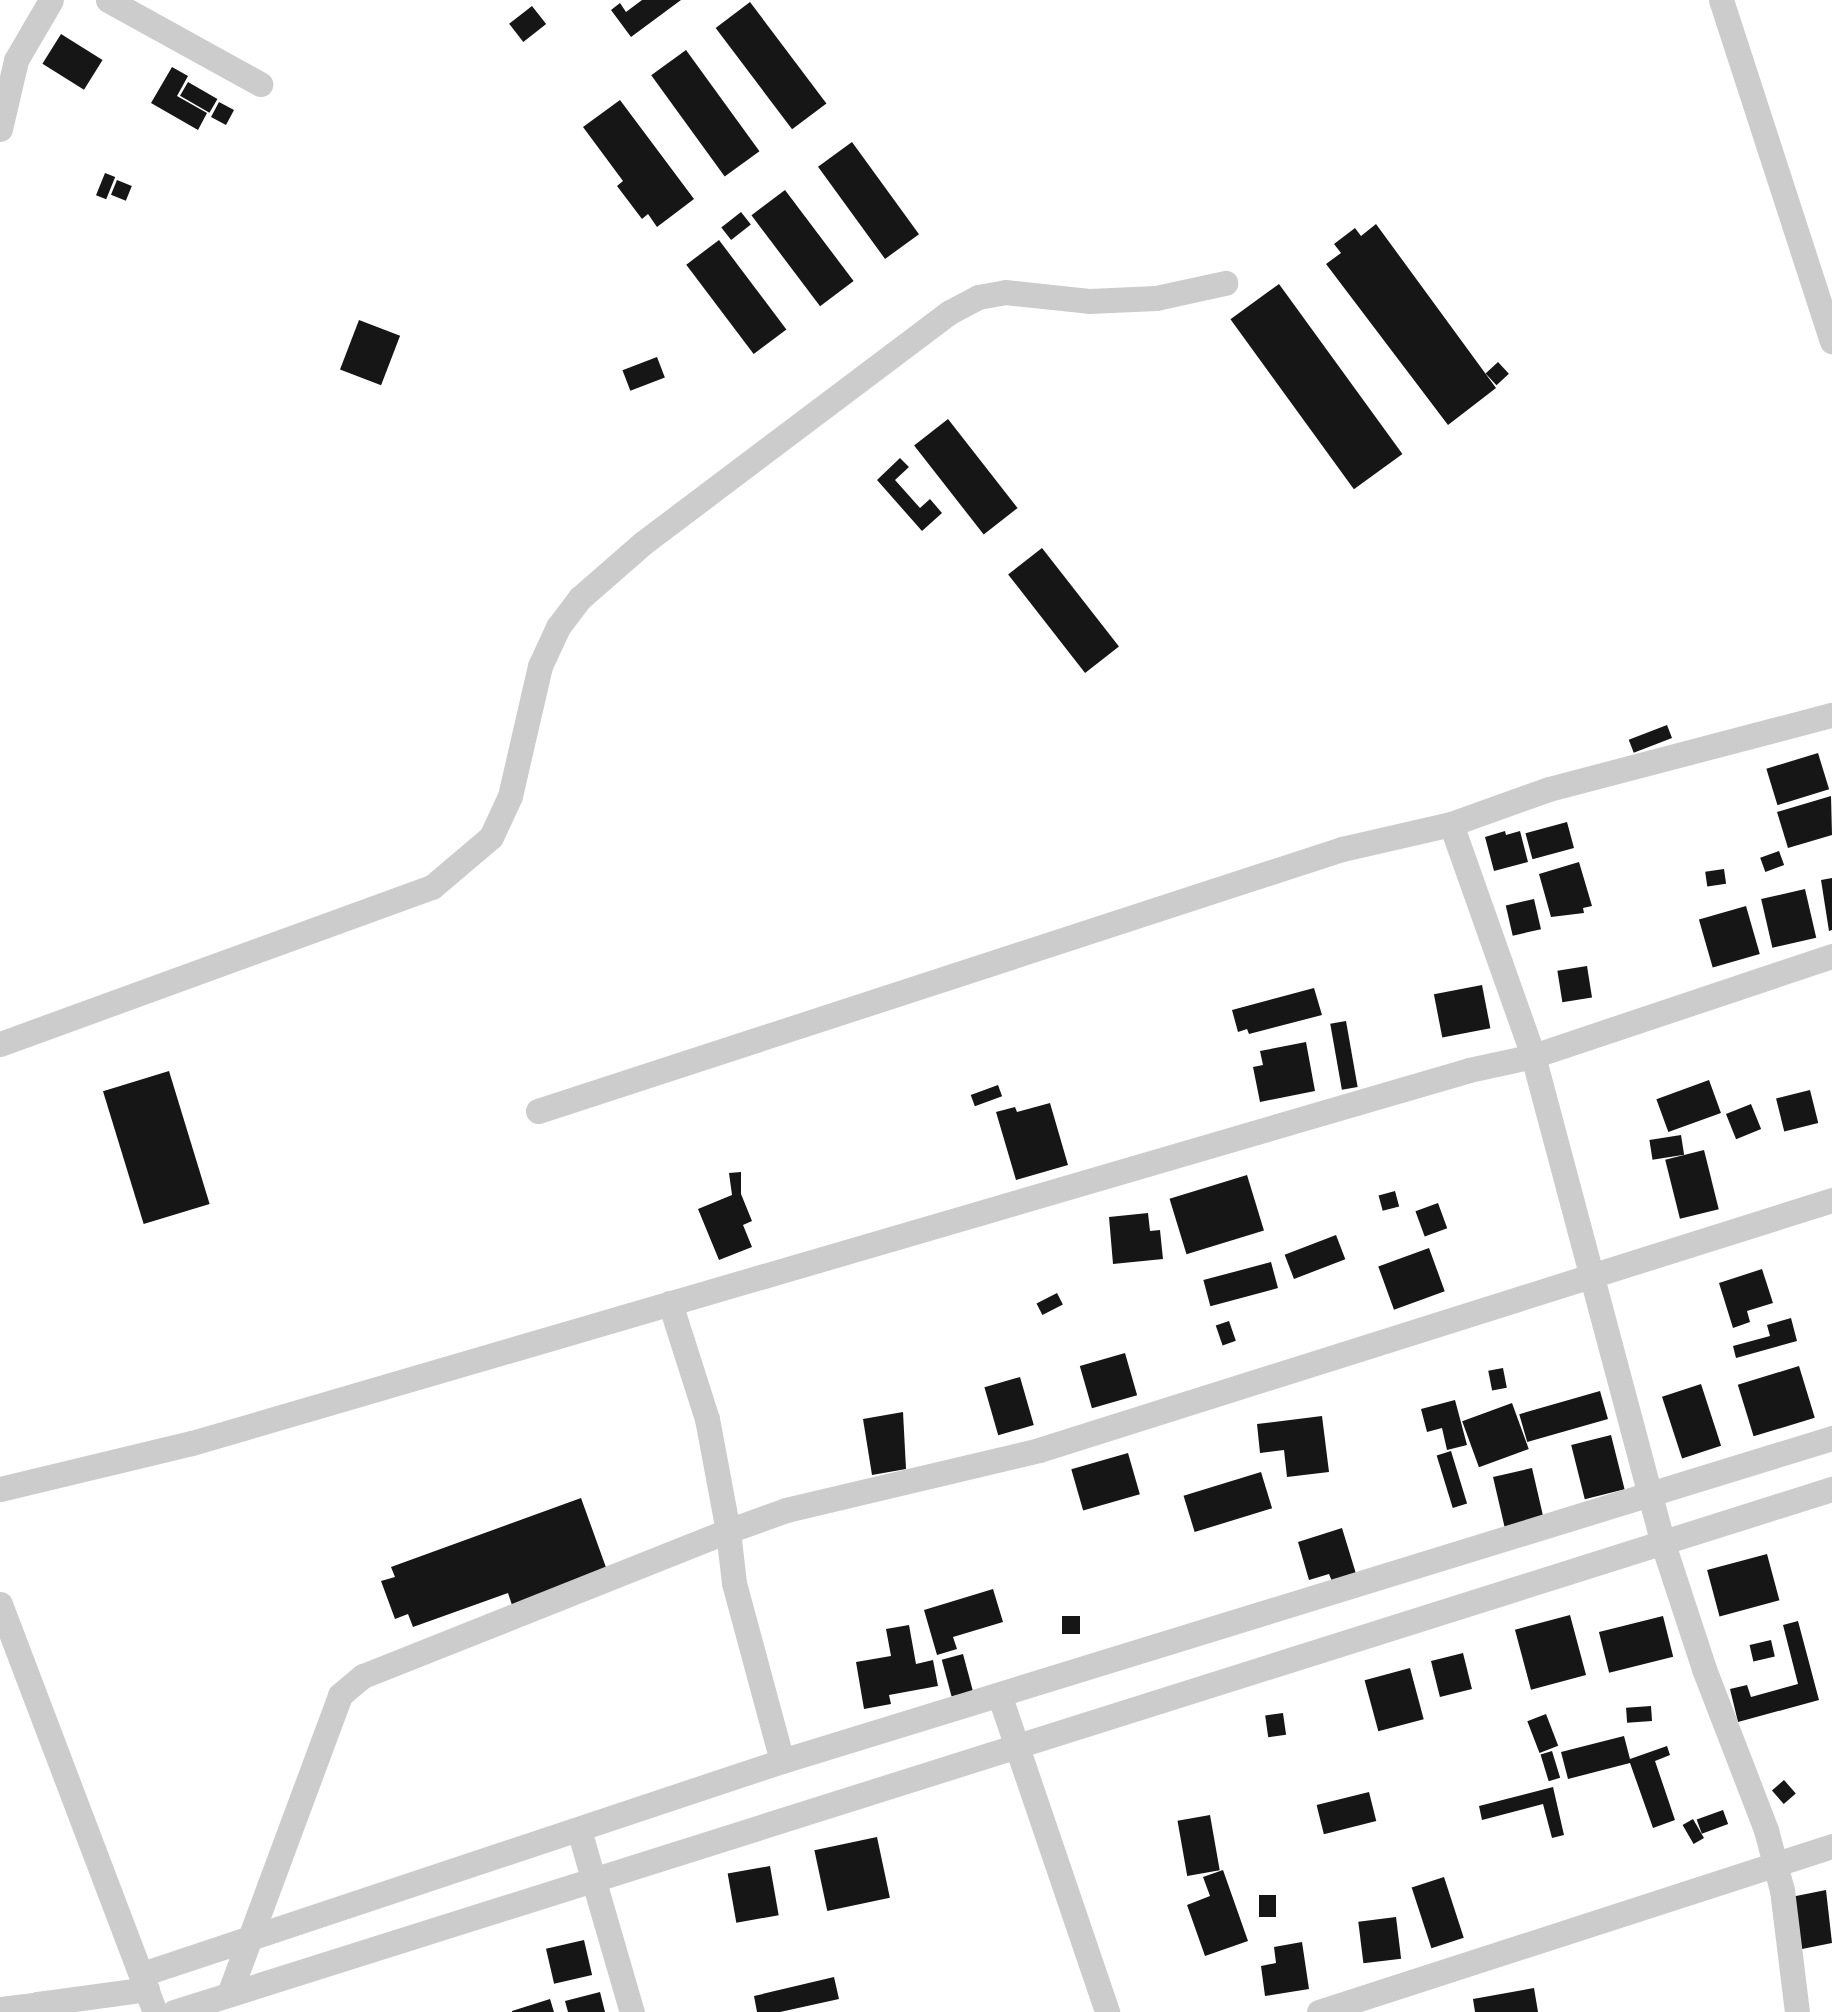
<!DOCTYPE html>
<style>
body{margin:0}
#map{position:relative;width:1832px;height:2012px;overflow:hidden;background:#fff;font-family:Montserrat,sans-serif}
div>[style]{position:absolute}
.building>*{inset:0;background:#161616;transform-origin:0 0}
.minor>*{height:25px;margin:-12.5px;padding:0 12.5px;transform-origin:12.5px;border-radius:12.5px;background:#ccc}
span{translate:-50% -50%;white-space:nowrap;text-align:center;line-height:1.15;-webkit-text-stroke:10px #fff;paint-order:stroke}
</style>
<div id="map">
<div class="building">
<div style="clip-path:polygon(642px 0,681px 0,631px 37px,611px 10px,620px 3px,626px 12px)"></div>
<div style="left:750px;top:2px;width:127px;height:43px;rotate:53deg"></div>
<div style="left:532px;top:6px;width:23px;height:29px;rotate:52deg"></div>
<div style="left:61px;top:34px;width:49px;height:35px;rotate:32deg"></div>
<div style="left:686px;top:50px;width:125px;height:43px;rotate:54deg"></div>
<div style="clip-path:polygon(172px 67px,188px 76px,177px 96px,207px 113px,198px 130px,151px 103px)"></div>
<div style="left:188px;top:82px;width:34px;height:16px;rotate:30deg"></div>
<div style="clip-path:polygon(620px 100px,694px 199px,657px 227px,648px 214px,642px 219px,617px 186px,623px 181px,583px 127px)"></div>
<div style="left:219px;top:102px;width:17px;height:17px;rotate:28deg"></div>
<div style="left:852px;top:142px;width:114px;height:42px;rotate:54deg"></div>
<div style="left:105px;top:173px;width:11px;height:24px;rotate:22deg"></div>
<div style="left:117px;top:180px;width:16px;height:16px;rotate:22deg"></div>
<div style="left:785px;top:190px;width:114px;height:42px;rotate:53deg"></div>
<div style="left:741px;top:212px;width:16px;height:25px;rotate:52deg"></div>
<div style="clip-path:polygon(1376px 224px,1496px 388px,1448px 425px,1326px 264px,1341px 253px,1334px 244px,1355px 228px,1361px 236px)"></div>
<div style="left:719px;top:240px;width:112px;height:41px;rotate:53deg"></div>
<div style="left:1279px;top:284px;width:210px;height:60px;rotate:54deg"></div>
<div style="left:359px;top:320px;width:44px;height:53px;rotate:21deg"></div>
<div style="left:657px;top:357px;width:22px;height:37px;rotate:69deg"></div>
<div style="left:1498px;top:362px;width:16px;height:17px;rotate:47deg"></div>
<div style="left:948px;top:419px;width:113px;height:43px;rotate:52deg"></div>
<div style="clip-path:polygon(900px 458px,909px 467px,895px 480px,920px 508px,930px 499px,942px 513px,922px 531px,877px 480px)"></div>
<div style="left:1042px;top:548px;width:125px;height:43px;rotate:52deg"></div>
<div style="left:1667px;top:725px;width:14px;height:41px;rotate:69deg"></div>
<div style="left:1818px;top:753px;width:38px;height:54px;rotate:73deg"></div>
<div style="clip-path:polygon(1831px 796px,1832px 835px,1788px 848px,1777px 812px)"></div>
<div style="left:1567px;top:822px;width:27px;height:43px;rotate:75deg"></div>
<div style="clip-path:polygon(1505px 831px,1506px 835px,1520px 831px,1528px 862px,1494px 871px,1485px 837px)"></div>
<div style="left:1779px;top:851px;width:15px;height:20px;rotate:70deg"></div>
<div style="clip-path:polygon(1579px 862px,1592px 906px,1583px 908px,1584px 913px,1551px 917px,1539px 874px)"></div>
<div style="left:1724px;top:869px;width:15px;height:19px;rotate:82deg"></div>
<div style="clip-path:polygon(1832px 878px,1832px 930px,1829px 931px,1821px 880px)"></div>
<div style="left:1805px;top:889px;width:50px;height:45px;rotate:77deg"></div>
<div style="left:1534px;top:899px;width:31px;height:29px;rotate:77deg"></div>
<div style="left:1746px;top:906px;width:50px;height:49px;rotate:74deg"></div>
<div style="left:1587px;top:966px;width:32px;height:30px;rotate:81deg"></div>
<div style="left:1482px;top:985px;width:44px;height:49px;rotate:79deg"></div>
<div style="clip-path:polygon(1314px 988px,1322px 1015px,1249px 1034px,1247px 1029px,1238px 1032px,1232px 1010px)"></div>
<div style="left:1346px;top:1021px;width:67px;height:16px;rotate:80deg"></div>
<div style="clip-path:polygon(1306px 1042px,1315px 1091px,1260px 1102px,1253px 1067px,1263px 1065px,1260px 1051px)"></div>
<div style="left:169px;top:1071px;width:139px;height:69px;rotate:73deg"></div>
<div style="left:1709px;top:1080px;width:35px;height:56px;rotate:70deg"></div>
<div style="left:998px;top:1085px;width:12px;height:29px;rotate:70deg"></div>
<div style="left:1810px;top:1090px;width:34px;height:35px;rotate:76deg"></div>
<div style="clip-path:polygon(1050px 1103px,1068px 1165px,1016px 1180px,996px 1112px,1015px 1107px,1017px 1112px)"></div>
<div style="left:1751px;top:1104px;width:27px;height:27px;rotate:68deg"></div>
<div style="left:1681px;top:1135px;width:20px;height:32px;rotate:81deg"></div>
<div style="left:1704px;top:1150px;width:61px;height:40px;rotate:76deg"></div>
<div style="clip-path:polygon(741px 1172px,741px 1194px,752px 1221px,743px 1225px,752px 1247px,719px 1260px,698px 1209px,732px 1195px,729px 1173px)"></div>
<div style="left:1247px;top:1175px;width:58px;height:81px;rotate:73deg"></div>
<div style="left:1395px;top:1191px;width:16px;height:17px;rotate:75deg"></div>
<div style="left:1438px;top:1203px;width:27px;height:24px;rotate:70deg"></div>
<div style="clip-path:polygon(1148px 1213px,1150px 1231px,1160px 1230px,1163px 1259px,1113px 1264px,1109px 1217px)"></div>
<div style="left:1336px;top:1235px;width:26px;height:55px;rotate:69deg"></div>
<div style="left:1429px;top:1248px;width:46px;height:54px;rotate:70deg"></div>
<div style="left:1271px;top:1262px;width:27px;height:70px;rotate:75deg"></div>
<div style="clip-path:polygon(1762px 1269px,1773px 1303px,1747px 1311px,1750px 1322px,1733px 1328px,1719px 1283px)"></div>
<div style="left:1057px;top:1293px;width:13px;height:23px;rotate:63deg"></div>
<div style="clip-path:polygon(1791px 1318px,1797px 1341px,1736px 1358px,1733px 1346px,1770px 1336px,1767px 1325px)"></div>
<div style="left:1229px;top:1321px;width:21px;height:14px;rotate:71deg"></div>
<div style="left:1125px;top:1353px;width:44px;height:47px;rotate:74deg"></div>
<div style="left:1799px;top:1366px;width:54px;height:64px;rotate:73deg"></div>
<div style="left:1503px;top:1368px;width:20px;height:15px;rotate:79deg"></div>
<div style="left:1020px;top:1377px;width:50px;height:37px;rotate:74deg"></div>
<div style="left:1701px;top:1384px;width:65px;height:41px;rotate:72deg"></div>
<div style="left:1600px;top:1391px;width:29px;height:84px;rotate:74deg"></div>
<div style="clip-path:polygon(1455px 1400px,1467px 1445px,1447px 1450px,1442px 1428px,1427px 1432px,1421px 1409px)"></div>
<div style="left:1512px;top:1403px;width:49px;height:53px;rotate:70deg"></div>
<div style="clip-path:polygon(903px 1412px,906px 1469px,872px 1475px,863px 1419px)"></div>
<div style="clip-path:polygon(1322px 1416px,1329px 1472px,1287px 1477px,1284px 1450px,1260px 1453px,1257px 1424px)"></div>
<div style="left:1611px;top:1435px;width:56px;height:41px;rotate:76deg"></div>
<div style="left:1451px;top:1451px;width:55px;height:15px;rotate:73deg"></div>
<div style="left:1128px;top:1453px;width:43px;height:59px;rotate:74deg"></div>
<div style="left:1532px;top:1468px;width:51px;height:40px;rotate:77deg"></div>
<div style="left:1261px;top:1472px;width:38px;height:81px;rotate:73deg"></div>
<div style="clip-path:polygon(581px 1498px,608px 1573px,513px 1608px,508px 1593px,413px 1627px,408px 1614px,395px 1619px,381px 1581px,395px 1577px,391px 1567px)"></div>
<div style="clip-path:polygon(1342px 1528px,1357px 1577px,1333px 1584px,1329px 1574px,1309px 1580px,1298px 1542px)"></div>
<div style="left:1767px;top:1554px;width:48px;height:62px;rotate:75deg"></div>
<div style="clip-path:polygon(993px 1589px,1003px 1622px,953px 1637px,957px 1649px,937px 1655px,924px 1610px)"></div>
<div style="left:1570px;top:1615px;width:62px;height:57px;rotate:75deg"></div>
<div style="left:1062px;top:1616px;width:18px;height:18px"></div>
<div style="left:1663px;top:1616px;width:42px;height:66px;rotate:76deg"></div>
<div style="clip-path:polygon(1798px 1621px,1819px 1700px,1738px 1722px,1730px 1689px,1747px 1685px,1751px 1697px,1798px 1684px,1783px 1625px)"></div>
<div style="clip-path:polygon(909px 1625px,916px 1664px,933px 1660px,938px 1686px,889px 1695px,891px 1704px,864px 1709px,856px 1662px,891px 1656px,886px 1629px)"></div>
<div style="left:1771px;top:1640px;width:17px;height:22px;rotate:77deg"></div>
<div style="left:1463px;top:1653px;width:37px;height:33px;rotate:76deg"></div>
<div style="left:963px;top:1654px;width:38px;height:22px;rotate:75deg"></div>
<div style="left:1410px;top:1668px;width:53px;height:47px;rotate:75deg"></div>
<div style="left:1651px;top:1706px;width:15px;height:25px;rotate:86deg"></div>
<div style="left:1283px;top:1713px;width:22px;height:18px;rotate:82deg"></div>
<div style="left:1546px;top:1714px;width:34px;height:20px;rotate:69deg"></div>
<div style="clip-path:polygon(1624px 1736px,1630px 1759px,1667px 1746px,1670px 1755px,1655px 1761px,1675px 1820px,1653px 1828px,1630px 1763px,1568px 1779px,1561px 1752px)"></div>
<div style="left:1552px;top:1751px;width:28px;height:12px;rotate:73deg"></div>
<div style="left:1784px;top:1780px;width:18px;height:16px;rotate:49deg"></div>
<div style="clip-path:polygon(1553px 1787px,1564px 1835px,1552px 1838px,1543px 1804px,1482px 1820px,1479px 1806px)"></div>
<div style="left:1369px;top:1792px;width:30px;height:54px;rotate:76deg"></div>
<div style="left:1723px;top:1810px;width:15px;height:28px;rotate:70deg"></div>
<div style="left:1210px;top:1815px;width:56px;height:33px;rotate:80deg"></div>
<div style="left:1693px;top:1819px;width:22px;height:12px;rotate:60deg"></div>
<div style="left:877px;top:1837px;width:62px;height:64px;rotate:78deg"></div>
<div style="left:770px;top:1866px;width:50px;height:43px;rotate:80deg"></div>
<div style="clip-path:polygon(1223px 1870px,1248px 1941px,1205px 1956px,1187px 1905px,1210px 1896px,1203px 1877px)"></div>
<div style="left:1444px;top:1877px;width:64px;height:34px;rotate:72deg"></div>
<div style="clip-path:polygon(1826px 1890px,1832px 1943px,1802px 1949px,1791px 1897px)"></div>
<div style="left:1259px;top:1895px;width:17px;height:22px"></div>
<div style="left:1396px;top:1917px;width:42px;height:38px;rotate:83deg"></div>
<div style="left:584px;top:1940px;width:36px;height:39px;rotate:77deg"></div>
<div style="clip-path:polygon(1302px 1942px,1309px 1989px,1265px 1996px,1261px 1966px,1276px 1963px,1274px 1947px)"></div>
<div style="clip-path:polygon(834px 1977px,839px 1999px,780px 2012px,757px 2012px,754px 1996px)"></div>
<div style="clip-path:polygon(1534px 1988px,1538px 2012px,1475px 2012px,1473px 1999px)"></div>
<div style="clip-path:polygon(600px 1992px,605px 2012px,568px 2012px,565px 2001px)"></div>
<div style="clip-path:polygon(550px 1999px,554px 2012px,512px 2012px,512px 2011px)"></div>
</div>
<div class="minor">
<div style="left:108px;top:0;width:174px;rotate:28.9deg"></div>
<div style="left:1721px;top:0;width:359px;rotate:72deg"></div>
<div style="left:0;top:129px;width:71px;rotate:-76.9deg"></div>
<div style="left:16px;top:60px;width:69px;rotate:-59.7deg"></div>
<div style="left:1451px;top:824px;width:246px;rotate:70.5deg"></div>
<div style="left:1533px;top:1056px;width:505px;rotate:75.08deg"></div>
<div style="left:1663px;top:1544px;width:132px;rotate:71.8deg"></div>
<div style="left:1704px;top:1669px;width:173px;rotate:68.9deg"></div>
<div style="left:1766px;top:1830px;width:62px;rotate:75.1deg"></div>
<div style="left:1782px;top:1890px;width:123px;rotate:83deg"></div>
<div style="left:0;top:1044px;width:460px;rotate:-20deg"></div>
<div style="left:432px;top:887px;width:77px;rotate:-40.3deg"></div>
<div style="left:491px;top:837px;width:45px;rotate:-65.1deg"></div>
<div style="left:510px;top:796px;width:133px;rotate:-77deg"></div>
<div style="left:540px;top:666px;width:43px;rotate:-65.2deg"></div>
<div style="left:558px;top:627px;width:36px;rotate:-53deg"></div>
<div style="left:580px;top:598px;width:84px;rotate:-41.1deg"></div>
<div style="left:643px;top:543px;width:384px;rotate:-37deg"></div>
<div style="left:950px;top:312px;width:32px;rotate:-28deg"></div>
<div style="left:978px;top:297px;width:27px;rotate:-10deg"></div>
<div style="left:1005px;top:292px;width:84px;rotate:6.1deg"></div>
<div style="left:1089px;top:301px;width:67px;rotate:-2.6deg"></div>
<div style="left:1156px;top:298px;width:71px;rotate:-12.3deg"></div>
<div style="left:538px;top:1111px;width:846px;rotate:-18.05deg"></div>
<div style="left:1342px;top:849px;width:112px;rotate:-12.9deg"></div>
<div style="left:1451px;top:824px;width:104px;rotate:-19.7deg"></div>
<div style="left:1549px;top:789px;width:293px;rotate:-14.7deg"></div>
<div style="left:0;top:1489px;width:197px;rotate:-13.5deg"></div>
<div style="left:192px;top:1443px;width:1330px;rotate:-16.28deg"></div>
<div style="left:1469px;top:1070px;width:66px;rotate:-12.3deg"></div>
<div style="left:1533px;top:1056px;width:315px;rotate:-18.5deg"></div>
<div style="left:0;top:1604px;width:436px;rotate:69.2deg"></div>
<div style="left:1000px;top:1697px;width:333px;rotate:71.2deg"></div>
<div style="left:782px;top:1761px;width:184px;rotate:-105.1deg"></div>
<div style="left:734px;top:1583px;width:52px;rotate:-96.6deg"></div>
<div style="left:728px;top:1531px;width:62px;rotate:-19.9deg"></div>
<div style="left:786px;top:1510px;width:260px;rotate:-13.3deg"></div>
<div style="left:1039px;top:1450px;width:831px;rotate:-17.5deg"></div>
<div style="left:579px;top:1830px;width:190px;rotate:73.8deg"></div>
<div style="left:142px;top:1974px;width:675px;rotate:-18.41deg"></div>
<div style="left:782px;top:1761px;width:1099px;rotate:-17.1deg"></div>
<div style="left:229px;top:1994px;width:319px;rotate:-69.6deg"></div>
<div style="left:340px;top:1695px;width:30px;rotate:-40deg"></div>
<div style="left:363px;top:1676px;width:393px;rotate:-21.7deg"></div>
<div style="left:728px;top:1531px;width:114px;rotate:-100.6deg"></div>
<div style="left:707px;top:1419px;width:122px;rotate:-107.7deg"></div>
<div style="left:38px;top:2004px;width:110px;rotate:-7.8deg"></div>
<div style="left:0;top:2009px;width:38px;rotate:-7deg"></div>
<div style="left:38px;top:2004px;width:8px;rotate:76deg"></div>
<div style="left:174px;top:2012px;width:1739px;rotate:-17.51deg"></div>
<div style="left:1319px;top:2012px;width:539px;rotate:-17.93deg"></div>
</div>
</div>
